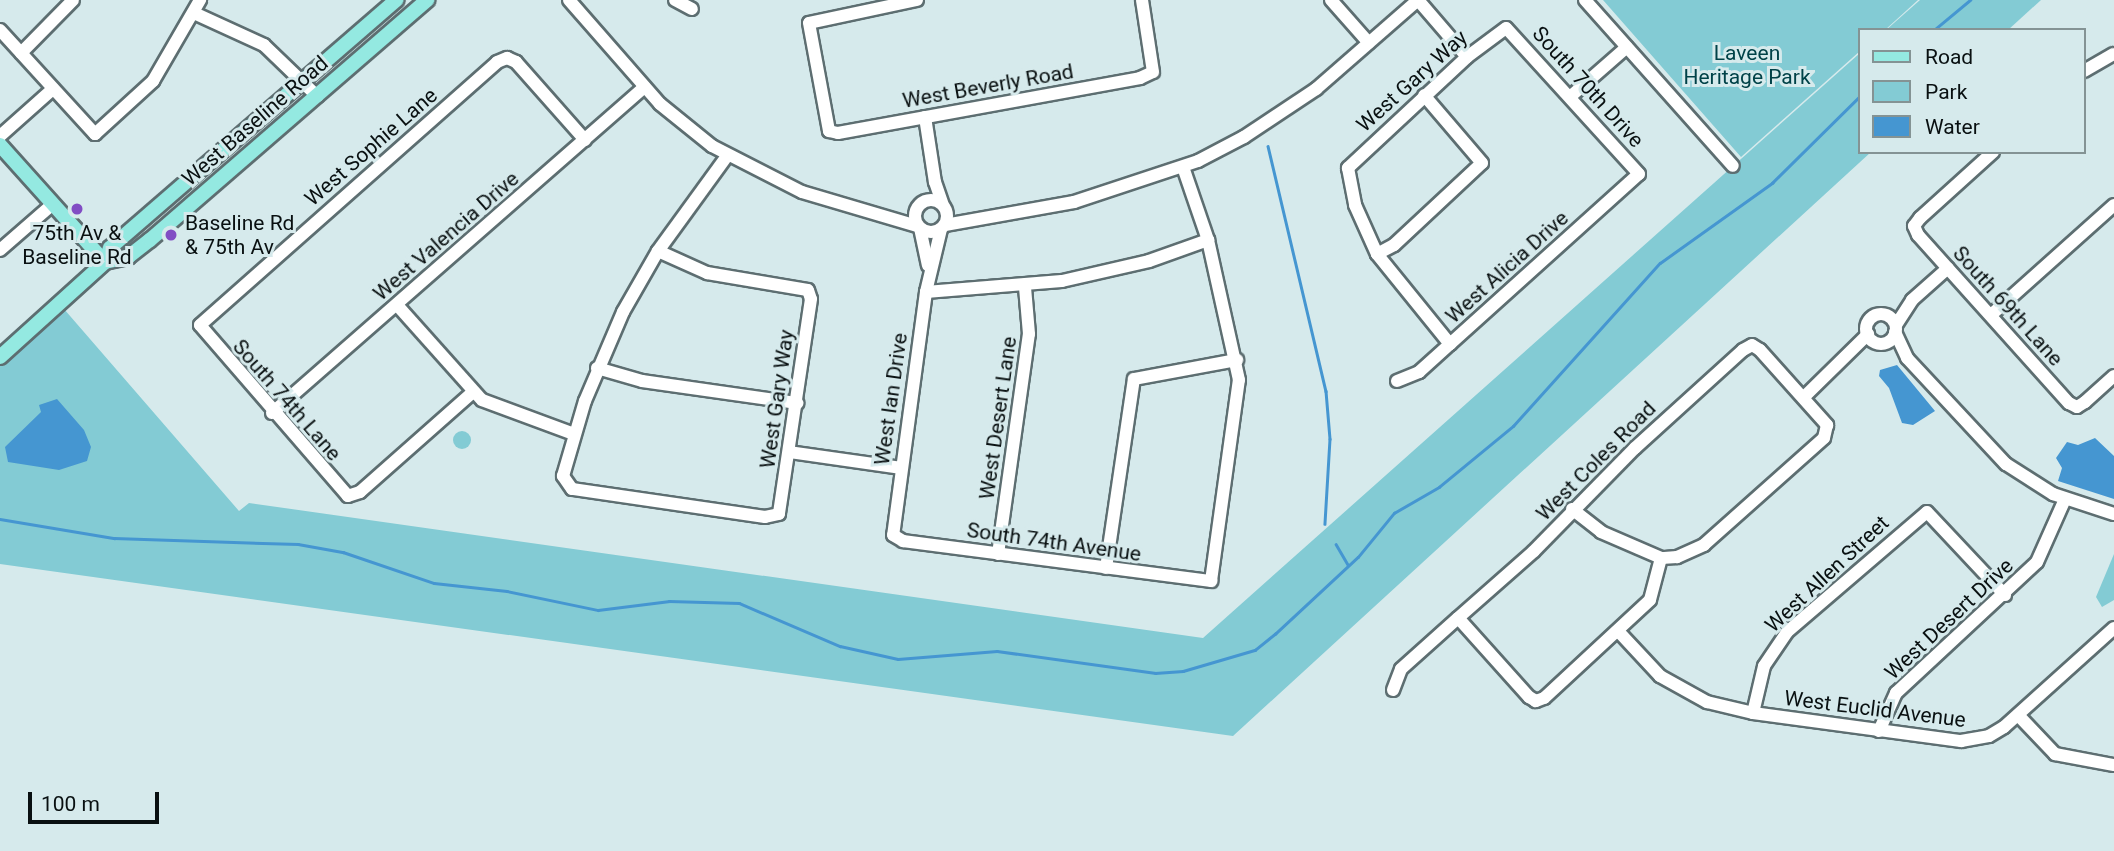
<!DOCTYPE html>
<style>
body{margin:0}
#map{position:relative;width:2114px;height:851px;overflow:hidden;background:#d6eaec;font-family:Roboto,sans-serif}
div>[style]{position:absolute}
.green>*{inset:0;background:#83cbd4}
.round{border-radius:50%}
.water>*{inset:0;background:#4596d1}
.stream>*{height:2.5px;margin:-1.25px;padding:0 1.25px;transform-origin:1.25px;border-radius:1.25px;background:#4596d1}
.roads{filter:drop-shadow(2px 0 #5d6e71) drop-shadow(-2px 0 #5d6e71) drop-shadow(0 2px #5d6e71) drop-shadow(0 -2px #5d6e71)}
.minor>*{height:12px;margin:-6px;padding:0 6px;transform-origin:6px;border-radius:6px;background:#fff}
.minor>.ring{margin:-6px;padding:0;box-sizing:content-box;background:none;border:12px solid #fff;border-radius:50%}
.major>*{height:14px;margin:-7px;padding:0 7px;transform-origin:7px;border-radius:7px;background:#94e9e1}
.dots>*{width:19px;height:19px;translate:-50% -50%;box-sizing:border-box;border:4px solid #d6eaec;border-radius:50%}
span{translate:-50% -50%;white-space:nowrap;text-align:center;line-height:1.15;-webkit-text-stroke:6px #d6eaec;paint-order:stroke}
.park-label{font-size:21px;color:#004248}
.street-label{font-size:21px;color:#091011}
.poi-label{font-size:21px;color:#091011}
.left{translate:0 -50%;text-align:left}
.legend{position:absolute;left:1858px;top:28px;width:228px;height:126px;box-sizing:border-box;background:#d6eaec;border:2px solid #849394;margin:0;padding:9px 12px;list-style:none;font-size:21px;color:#091011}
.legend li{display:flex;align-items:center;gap:14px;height:35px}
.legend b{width:35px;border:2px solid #849394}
.scale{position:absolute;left:28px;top:792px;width:131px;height:32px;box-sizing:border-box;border:4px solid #091011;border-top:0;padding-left:9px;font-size:21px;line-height:24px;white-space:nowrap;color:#091011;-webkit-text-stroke:5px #d6eaec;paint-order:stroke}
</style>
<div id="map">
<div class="green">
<div style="clip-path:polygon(1603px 0,1918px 0,1885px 30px,1860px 30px,1860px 51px,1741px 157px)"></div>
<div style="clip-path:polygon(1920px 0,2041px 0,2008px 30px,1886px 30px)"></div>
<div style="clip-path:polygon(1860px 53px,1860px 152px,1871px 152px,1233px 736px,0 564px,0 365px,64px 309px,239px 511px,249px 503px,1203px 638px)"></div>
<div class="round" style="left:453px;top:431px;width:18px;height:18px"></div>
<div style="clip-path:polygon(2114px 554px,2114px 600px,2102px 607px,2096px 597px)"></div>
</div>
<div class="water">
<div style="clip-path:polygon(1897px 365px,1935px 411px,1913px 425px,1902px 423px,1889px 388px,1879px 376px,1880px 370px)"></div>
<div style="clip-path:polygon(57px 399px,84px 430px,91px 447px,87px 461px,59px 470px,8px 462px,5px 447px,41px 412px,39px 405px)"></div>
<div style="clip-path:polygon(2095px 438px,2114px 456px,2114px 499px,2058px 481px,2062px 468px,2056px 458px,2067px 442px,2078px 445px)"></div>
</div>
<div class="stream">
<div style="left:1934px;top:30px;width:47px;rotate:-39.8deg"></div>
<div style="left:1268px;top:146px;width:252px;rotate:76.7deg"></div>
<div style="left:1326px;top:391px;width:48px;rotate:85.2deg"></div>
<div style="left:1330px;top:439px;width:85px;rotate:93.4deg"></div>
<div style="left:0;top:519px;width:116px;rotate:9.5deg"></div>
<div style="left:114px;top:538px;width:184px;rotate:1.9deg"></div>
<div style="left:298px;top:544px;width:46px;rotate:10.1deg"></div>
<div style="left:343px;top:552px;width:96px;rotate:18.8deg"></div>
<div style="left:434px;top:583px;width:73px;rotate:6.3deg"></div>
<div style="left:507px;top:591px;width:93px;rotate:11.8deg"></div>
<div style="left:598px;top:610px;width:72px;rotate:-7.2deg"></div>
<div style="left:669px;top:601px;width:70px;rotate:1.6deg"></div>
<div style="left:739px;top:603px;width:110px;rotate:23.1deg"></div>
<div style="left:840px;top:646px;width:59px;rotate:12.6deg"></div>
<div style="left:898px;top:659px;width:99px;rotate:-4.6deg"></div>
<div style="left:997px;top:651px;width:160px;rotate:7.9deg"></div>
<div style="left:1155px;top:673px;width:28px;rotate:-4deg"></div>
<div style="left:1183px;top:671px;width:75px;rotate:-16.3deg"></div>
<div style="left:1255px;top:650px;width:26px;rotate:-39deg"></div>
<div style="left:1275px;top:634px;width:113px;rotate:-42.9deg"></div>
<div style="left:1358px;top:557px;width:57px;rotate:-50.7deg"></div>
<div style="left:1394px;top:513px;width:52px;rotate:-30deg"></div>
<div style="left:1439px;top:487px;width:96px;rotate:-39.5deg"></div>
<div style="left:1513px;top:426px;width:219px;rotate:-48deg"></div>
<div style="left:1660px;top:263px;width:138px;rotate:-35.5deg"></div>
<div style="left:1772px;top:183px;width:124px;rotate:-44.7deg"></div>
<div style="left:1336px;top:544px;width:24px;rotate:60deg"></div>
</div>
<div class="roads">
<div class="minor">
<div style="left:569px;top:0;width:138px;rotate:48.8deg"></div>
<div style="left:660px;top:104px;width:67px;rotate:38.9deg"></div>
<div style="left:712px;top:146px;width:101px;rotate:27.1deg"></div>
<div style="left:802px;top:192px;width:120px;rotate:16.5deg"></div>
<div style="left:675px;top:0;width:19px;rotate:28deg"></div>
<div style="left:917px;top:0;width:110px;rotate:168deg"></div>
<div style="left:809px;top:23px;width:110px;rotate:79.5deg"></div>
<div style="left:829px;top:131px;width:9px;rotate:13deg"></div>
<div style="left:838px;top:133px;width:307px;rotate:-10.3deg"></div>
<div style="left:1140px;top:78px;width:14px;rotate:-25deg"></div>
<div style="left:1153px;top:72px;width:73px;rotate:-98.7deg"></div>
<div style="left:1331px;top:0;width:57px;rotate:48.5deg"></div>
<div style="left:1418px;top:0;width:75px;rotate:49.3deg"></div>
<div style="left:1585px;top:0;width:222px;rotate:48.3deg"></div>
<div style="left:194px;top:13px;width:77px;rotate:24.6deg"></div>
<div style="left:264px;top:45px;width:74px;rotate:43.9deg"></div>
<div style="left:0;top:30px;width:141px;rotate:47.6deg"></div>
<div style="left:95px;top:134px;width:79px;rotate:-42.4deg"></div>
<div style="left:153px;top:81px;width:94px;rotate:-59.9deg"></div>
<div style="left:21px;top:53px;width:74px;rotate:-45.5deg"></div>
<div style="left:2084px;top:71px;width:34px;rotate:-30deg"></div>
<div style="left:1571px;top:96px;width:74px;rotate:-41.2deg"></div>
<div style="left:925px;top:117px;width:66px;rotate:81.3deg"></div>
<div style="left:935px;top:182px;width:24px;rotate:71deg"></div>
<div style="left:0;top:136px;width:71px;rotate:-41.6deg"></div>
<div style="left:1993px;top:152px;width:98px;rotate:137.9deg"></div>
<div style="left:1920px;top:218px;width:10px;rotate:127deg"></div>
<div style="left:1914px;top:226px;width:10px;rotate:66deg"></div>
<div style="left:1918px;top:235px;width:226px;rotate:48.1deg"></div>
<div style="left:2069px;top:403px;width:9px;rotate:27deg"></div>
<div style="left:2077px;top:407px;width:9px;rotate:-32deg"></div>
<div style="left:2085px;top:402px;width:39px;rotate:-42deg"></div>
<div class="ring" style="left:915px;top:200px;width:20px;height:20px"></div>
<div style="left:945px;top:225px;width:131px;rotate:-10.1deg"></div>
<div style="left:1074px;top:202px;width:131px;rotate:-18.3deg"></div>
<div style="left:1198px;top:161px;width:52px;rotate:-27.6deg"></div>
<div style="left:1244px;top:137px;width:87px;rotate:-33.7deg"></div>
<div style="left:1316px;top:89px;width:135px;rotate:-41.1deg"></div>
<div style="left:920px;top:228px;width:38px;rotate:78deg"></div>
<div style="left:941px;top:229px;width:65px;rotate:103.4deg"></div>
<div style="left:926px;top:292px;width:245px;rotate:97.7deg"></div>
<div style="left:893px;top:535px;width:12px;rotate:31deg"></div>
<div style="left:903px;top:541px;width:311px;rotate:7.4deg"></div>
<div style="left:1211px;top:581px;width:203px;rotate:-82.1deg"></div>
<div style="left:1239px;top:380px;width:143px;rotate:-102.5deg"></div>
<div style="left:1208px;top:240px;width:77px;rotate:-108.9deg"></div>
<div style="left:0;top:250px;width:70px;rotate:-41deg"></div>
<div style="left:658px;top:251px;width:54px;rotate:24.2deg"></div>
<div style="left:707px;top:273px;width:102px;rotate:9.6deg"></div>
<div style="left:808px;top:290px;width:9px;rotate:72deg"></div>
<div style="left:811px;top:299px;width:217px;rotate:98.5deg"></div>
<div style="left:779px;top:514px;width:14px;rotate:168deg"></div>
<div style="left:765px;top:517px;width:195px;rotate:-171.7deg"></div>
<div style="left:572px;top:489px;width:16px;rotate:-125deg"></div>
<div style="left:563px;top:476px;width:78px;rotate:-73.7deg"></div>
<div style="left:585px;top:401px;width:97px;rotate:-66.9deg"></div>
<div style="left:623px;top:312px;width:70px;rotate:-60.2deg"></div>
<div style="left:658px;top:251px;width:117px;rotate:-54deg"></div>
<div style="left:1377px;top:254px;width:19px;rotate:-28deg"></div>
<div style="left:1394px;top:245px;width:120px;rotate:-43deg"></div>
<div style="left:1482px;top:163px;width:89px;rotate:-130.5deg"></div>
<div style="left:926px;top:292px;width:136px;rotate:-4.6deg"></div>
<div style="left:1062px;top:281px;width:89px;rotate:-12.9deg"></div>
<div style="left:1149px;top:261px;width:63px;rotate:-19.6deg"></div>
<div style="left:397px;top:305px;width:127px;rotate:48.2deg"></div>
<div style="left:482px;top:400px;width:98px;rotate:20.3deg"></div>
<div class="ring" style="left:1866px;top:314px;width:18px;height:18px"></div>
<div style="left:1991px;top:315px;width:165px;rotate:-41.8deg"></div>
<div style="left:1896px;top:325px;width:30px;rotate:-57deg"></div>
<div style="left:1912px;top:300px;width:48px;rotate:-41.6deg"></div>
<div style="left:1895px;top:332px;width:29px;rotate:65deg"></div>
<div style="left:1907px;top:358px;width:145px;rotate:47deg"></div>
<div style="left:2006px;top:464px;width:56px;rotate:32.6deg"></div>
<div style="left:2053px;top:494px;width:64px;rotate:18.2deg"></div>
<div style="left:597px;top:368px;width:47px;rotate:16.1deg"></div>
<div style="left:642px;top:381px;width:157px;rotate:8.1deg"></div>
<div style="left:1397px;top:381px;width:24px;rotate:-22deg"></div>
<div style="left:1419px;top:372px;width:42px;rotate:-42.1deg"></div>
<div style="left:1450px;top:344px;width:254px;rotate:-42deg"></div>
<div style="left:1639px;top:174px;width:197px;rotate:-132.3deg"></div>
<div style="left:1506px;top:28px;width:49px;rotate:143.4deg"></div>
<div style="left:1467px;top:57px;width:163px;rotate:137deg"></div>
<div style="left:1348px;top:168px;width:38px;rotate:79deg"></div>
<div style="left:1355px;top:205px;width:54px;rotate:65.8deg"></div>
<div style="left:1377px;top:254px;width:116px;rotate:51deg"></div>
<div style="left:473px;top:392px;width:151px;rotate:138.5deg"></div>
<div style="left:360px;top:492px;width:13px;rotate:162deg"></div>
<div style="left:348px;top:496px;width:226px;rotate:-130.9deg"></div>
<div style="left:200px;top:325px;width:397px;rotate:-41.5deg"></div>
<div style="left:497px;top:62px;width:11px;rotate:-22deg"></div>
<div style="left:507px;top:58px;width:10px;rotate:24deg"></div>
<div style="left:516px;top:62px;width:104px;rotate:48.5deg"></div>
<div style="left:1804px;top:397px;width:90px;rotate:-44.5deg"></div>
<div style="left:272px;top:413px;width:495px;rotate:-41.2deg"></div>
<div style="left:789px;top:452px;width:113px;rotate:8.1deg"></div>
<div style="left:1572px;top:509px;width:37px;rotate:38deg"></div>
<div style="left:1601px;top:532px;width:65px;rotate:23.4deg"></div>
<div style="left:998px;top:554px;width:222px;rotate:-82deg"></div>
<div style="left:1029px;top:334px;width:47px;rotate:-94.9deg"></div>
<div style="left:1106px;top:568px;width:191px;rotate:-81.6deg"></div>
<div style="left:1134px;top:379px;width:105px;rotate:-10.5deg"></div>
<div style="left:1619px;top:632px;width:60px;rotate:47deg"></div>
<div style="left:1660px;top:676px;width:54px;rotate:29deg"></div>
<div style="left:1707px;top:702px;width:47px;rotate:13.4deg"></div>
<div style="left:1753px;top:713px;width:210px;rotate:7.7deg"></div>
<div style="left:1961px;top:741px;width:28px;rotate:-10deg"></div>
<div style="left:1989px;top:736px;width:17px;rotate:-31deg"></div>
<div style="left:2004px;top:727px;width:148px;rotate:-42deg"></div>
<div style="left:1393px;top:690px;width:22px;rotate:-69deg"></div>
<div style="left:1401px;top:669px;width:76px;rotate:-41.8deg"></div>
<div style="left:1458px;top:618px;width:101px;rotate:-41.4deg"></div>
<div style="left:1534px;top:551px;width:144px;rotate:-45.6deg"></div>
<div style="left:1635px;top:448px;width:146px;rotate:-42.2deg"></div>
<div style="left:1743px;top:350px;width:10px;rotate:-29deg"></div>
<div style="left:1752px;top:345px;width:9px;rotate:32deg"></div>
<div style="left:1760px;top:350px;width:101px;rotate:48.2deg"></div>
<div style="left:1827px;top:425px;width:13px;rotate:103deg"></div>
<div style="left:1824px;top:438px;width:161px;rotate:138.3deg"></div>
<div style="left:1704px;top:545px;width:30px;rotate:156deg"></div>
<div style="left:1677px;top:557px;width:16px;rotate:176deg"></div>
<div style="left:1661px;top:558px;width:43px;rotate:104.7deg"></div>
<div style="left:1650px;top:600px;width:144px;rotate:137.2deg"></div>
<div style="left:1544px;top:698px;width:9px;rotate:159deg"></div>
<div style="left:1536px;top:701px;width:8px;rotate:-150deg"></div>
<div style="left:1529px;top:697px;width:106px;rotate:-131.9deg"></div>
<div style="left:1753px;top:713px;width:48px;rotate:-76.8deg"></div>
<div style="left:1764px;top:666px;width:41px;rotate:-55.9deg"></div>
<div style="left:1787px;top:632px;width:184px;rotate:-40.6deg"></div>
<div style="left:1927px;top:512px;width:114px;rotate:46.8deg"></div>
<div style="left:2018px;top:715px;width:54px;rotate:46.5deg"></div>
<div style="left:2055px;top:754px;width:60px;rotate:10.6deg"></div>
<div style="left:1879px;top:731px;width:42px;rotate:-65.9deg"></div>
<div style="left:1896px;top:693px;width:192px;rotate:-42.9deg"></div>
<div style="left:2037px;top:562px;width:69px;rotate:-66deg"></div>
</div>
<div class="major">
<div style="left:0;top:145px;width:157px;rotate:48.1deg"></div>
<div style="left:105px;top:262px;width:15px;rotate:-70deg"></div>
<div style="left:110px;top:248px;width:379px;rotate:-40.9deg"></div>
<div style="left:0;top:357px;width:142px;rotate:-42.1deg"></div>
<div style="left:105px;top:262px;width:24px;rotate:-12deg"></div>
<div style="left:128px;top:257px;width:28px;rotate:-38deg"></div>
<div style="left:150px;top:240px;width:367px;rotate:-40.9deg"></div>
</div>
</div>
<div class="dots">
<div style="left:77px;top:209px;background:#814dc4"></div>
<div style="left:171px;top:235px;background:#814dc4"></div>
</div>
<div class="park-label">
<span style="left:1747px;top:65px">Laveen<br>Heritage Park</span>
</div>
<div class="street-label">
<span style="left:1412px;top:81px;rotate:-42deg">West Gary Way</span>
<span style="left:988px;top:86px;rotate:-10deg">West Beverly Road</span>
<span style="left:1588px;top:87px;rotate:48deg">South 70th Drive</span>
<span style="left:255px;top:121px;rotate:-41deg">West Baseline Road</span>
<span style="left:371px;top:147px;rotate:-41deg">West Sophie Lane</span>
<span style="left:446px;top:236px;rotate:-41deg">West Valencia Drive</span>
<span style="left:1507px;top:267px;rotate:-42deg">West Alicia Drive</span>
<span style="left:2008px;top:306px;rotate:48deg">South 69th Lane</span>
<span style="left:777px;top:399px;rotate:-82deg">West Gary Way</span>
<span style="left:891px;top:399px;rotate:-82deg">West Ian Drive</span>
<span style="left:287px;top:400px;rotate:49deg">South 74th Lane</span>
<span style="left:998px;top:418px;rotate:-82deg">West Desert Lane</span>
<span style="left:1596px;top:461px;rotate:-45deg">West Coles Road</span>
<span style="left:1054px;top:542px;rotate:8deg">South 74th Avenue</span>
<span style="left:1827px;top:574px;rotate:-43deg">West Allen Street</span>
<span style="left:1949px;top:619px;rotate:-43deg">West Desert Drive</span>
<span style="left:1875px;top:709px;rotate:7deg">West Euclid Avenue</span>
</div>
<div class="poi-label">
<span class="left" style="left:185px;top:235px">Baseline Rd<br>&amp; 75th Av</span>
<span style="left:77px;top:245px">75th Av &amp;<br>Baseline Rd</span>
</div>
<ul class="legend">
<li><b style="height:9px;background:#94e9e1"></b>Road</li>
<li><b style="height:19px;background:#83cbd4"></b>Park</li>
<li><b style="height:19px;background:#4596d1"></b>Water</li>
</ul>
<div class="scale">100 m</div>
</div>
